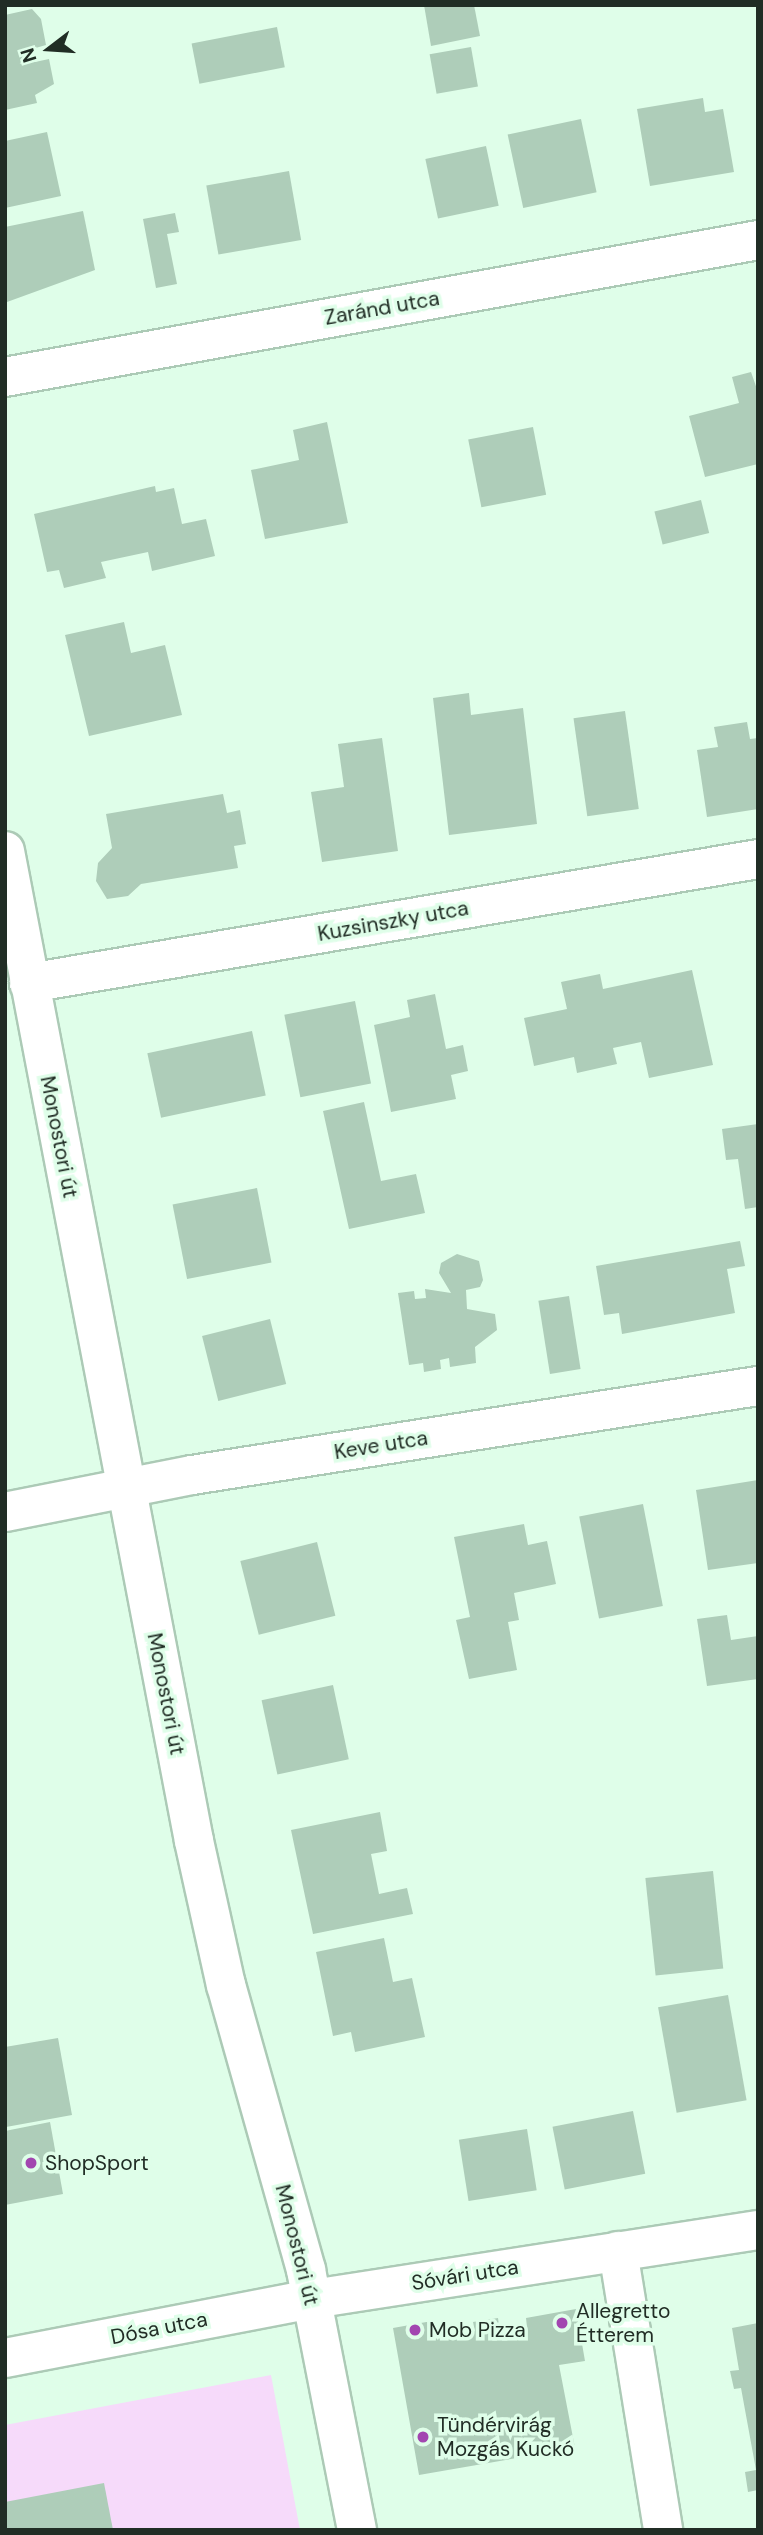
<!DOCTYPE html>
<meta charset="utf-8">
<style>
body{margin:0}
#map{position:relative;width:763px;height:2535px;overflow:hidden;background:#dffee9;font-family:"DM Sans",sans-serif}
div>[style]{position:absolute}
.green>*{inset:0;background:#f6dafa}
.building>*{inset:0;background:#aecdb9;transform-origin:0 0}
.roads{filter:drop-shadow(2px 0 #accab6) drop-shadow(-2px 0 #accab6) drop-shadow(0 2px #accab6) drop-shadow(0 -2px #accab6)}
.minor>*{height:38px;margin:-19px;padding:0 19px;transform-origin:19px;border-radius:19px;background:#fff}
.dots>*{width:19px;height:19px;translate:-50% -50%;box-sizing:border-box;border:4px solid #dffee9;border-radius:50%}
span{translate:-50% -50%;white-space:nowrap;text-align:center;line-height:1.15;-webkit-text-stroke:7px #dffee9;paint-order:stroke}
.street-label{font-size:21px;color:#212d25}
.poi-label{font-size:21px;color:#212d25}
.left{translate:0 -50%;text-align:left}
.frame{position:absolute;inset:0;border:7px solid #212d25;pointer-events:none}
.north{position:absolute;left:14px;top:14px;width:70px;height:70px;-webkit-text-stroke:5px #dffee9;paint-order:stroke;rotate:253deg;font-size:19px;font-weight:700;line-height:28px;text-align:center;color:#212d25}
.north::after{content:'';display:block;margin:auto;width:24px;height:32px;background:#212d25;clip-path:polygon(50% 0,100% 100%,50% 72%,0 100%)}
</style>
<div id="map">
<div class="green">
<div style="clip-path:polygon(271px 2375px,300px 2530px,5px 2530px,5px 2425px)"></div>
</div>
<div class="building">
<div style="clip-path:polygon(424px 5px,474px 5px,480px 36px,431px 46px)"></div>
<div style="clip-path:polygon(32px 9px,41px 19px,46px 45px,32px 49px,35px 62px,49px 59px,54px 84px,35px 95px,37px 103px,5px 110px,5px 15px)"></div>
<div style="left:277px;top:27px;width:41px;height:87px;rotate:79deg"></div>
<div style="left:471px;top:47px;width:40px;height:42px;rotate:80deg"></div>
<div style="clip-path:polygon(703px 98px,705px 112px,723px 109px,734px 172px,650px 186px,637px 109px)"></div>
<div style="left:581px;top:119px;width:75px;height:75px;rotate:78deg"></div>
<div style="clip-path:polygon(47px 132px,61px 196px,5px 208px,5px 141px)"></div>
<div style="left:486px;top:146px;width:61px;height:62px;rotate:78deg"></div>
<div style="left:289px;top:171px;width:70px;height:84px;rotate:80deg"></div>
<div style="clip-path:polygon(83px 211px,95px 270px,7px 302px,5px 227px)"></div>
<div style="clip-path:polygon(175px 213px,179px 232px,167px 234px,177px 284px,156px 288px,143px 219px)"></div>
<div style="clip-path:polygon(751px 372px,758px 392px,758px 464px,705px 477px,689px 416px,739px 403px,732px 377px)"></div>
<div style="clip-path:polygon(327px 422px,348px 523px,265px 539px,251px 470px,299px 460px,293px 430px)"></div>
<div style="left:533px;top:427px;width:69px;height:66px;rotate:79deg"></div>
<div style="clip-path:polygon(155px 486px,156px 492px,174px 488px,182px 524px,206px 519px,215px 556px,152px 571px,148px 552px,101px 562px,106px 578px,64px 588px,59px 570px,47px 572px,34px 514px)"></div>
<div style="left:701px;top:500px;width:34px;height:48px;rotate:76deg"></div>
<div style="clip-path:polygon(124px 622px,131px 653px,165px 645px,182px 715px,89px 736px,65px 635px)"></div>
<div style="clip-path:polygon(469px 693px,471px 715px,523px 708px,537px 824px,449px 835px,433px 698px)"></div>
<div style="left:625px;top:711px;width:99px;height:52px;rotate:82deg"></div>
<div style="clip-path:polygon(747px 722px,750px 739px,758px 738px,758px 809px,707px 817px,697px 750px,718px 747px,714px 727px)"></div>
<div style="clip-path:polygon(382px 738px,398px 851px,322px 862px,311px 792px,344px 787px,338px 744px)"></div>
<div style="clip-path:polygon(223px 794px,227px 813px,240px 810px,246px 844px,234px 846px,238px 868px,141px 884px,128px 896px,107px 899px,96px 881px,98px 863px,112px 848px,106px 814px)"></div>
<div style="clip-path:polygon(692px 970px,713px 1065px,649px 1078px,641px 1042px,613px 1048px,617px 1064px,577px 1073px,574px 1057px,534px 1066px,524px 1018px,567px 1009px,561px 982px,600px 974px,603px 989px)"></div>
<div style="clip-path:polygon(435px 994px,446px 1049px,463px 1045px,468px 1071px,451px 1075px,456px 1099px,391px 1112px,374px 1025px,410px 1017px,407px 1000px)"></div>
<div style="left:355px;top:1001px;width:84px;height:72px;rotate:79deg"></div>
<div style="left:252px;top:1031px;width:66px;height:107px;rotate:78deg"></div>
<div style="clip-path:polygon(364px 1102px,381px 1181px,416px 1174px,425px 1213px,349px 1229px,323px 1111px)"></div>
<div style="clip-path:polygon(758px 1124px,758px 1207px,745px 1209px,738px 1159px,726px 1160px,722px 1129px)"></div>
<div style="left:257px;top:1188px;width:76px;height:86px;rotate:79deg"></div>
<div style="clip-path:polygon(740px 1241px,745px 1266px,727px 1269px,735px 1313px,622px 1334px,619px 1313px,604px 1315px,596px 1266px)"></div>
<div style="clip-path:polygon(457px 1254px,479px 1261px,483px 1280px,480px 1287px,466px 1290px,467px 1309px,495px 1314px,497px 1330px,475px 1347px,476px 1363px,450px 1367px,449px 1358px,440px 1360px,441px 1369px,424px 1372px,423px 1363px,409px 1365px,398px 1293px,414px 1291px,415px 1299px,426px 1298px,425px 1289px,451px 1293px,439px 1273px,441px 1263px)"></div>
<div style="left:569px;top:1296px;width:74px;height:31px;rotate:81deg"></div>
<div style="left:270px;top:1319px;width:67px;height:70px;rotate:76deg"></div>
<div style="clip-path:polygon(758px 1480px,758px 1563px,708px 1570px,696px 1490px)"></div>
<div style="left:643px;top:1504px;width:104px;height:65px;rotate:79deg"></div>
<div style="clip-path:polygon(524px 1524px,528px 1545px,547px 1541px,556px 1584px,514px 1593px,519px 1620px,508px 1622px,517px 1670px,469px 1679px,456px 1620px,470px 1617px,454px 1537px)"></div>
<div style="left:317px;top:1542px;width:76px;height:79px;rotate:76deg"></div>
<div style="clip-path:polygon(727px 1615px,731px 1640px,758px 1636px,758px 1679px,707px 1686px,697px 1619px)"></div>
<div style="left:333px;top:1685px;width:76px;height:73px;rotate:78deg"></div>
<div style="clip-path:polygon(380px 1812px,387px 1851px,371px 1854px,379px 1894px,407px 1888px,413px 1914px,313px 1934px,291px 1830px)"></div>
<div style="left:713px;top:1871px;width:98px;height:68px;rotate:84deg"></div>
<div style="clip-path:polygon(384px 1938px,393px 1982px,412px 1978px,425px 2037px,355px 2052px,351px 2032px,333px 2036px,316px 1952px)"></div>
<div style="left:728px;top:1995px;width:107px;height:71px;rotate:80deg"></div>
<div style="clip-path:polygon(58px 2038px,72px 2115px,6px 2127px,5px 2047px)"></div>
<div style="left:633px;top:2111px;width:64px;height:82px;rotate:79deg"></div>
<div style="clip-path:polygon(50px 2122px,63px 2194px,5px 2205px,5px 2131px)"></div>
<div style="left:527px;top:2129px;width:62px;height:69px;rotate:81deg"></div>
<div style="clip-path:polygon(576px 2309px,585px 2361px,559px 2365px,575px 2448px,419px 2475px,393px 2328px,432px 2321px,436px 2338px,475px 2331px,473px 2322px,498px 2318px,500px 2333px,527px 2327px,526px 2318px)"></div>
<div style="clip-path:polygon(758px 2323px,758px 2490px,748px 2492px,745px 2472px,756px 2470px,741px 2388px,734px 2389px,730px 2371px,739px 2370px,732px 2328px)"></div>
<div style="clip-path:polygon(104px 2483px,113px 2530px,5px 2530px,5px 2502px)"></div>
</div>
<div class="roads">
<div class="minor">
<div style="left:5px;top:377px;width:765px;rotate:-10.31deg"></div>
<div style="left:5px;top:851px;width:1008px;rotate:79.19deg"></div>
<div style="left:194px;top:1841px;width:148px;rotate:77.5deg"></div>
<div style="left:226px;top:1985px;width:296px;rotate:74.3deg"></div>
<div style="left:306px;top:2270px;width:265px;rotate:78.9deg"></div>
<div style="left:29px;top:983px;width:739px;rotate:-9.65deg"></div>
<div style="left:5px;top:1512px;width:191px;rotate:-11.2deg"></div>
<div style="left:192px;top:1475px;width:573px;rotate:-8.94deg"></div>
<div style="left:618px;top:2251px;width:283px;rotate:80.8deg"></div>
<div style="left:5px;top:2358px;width:313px;rotate:-10.9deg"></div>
<div style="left:312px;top:2299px;width:451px;rotate:-8.8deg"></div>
</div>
</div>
<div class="dots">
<div style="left:31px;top:2163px;background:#a246b0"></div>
<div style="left:562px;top:2323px;background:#a246b0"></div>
<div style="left:415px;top:2330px;background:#a246b0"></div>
<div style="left:423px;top:2437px;background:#a246b0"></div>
</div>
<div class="street-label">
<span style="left:382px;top:308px;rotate:-10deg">Zaránd utca</span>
<span style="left:393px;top:921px;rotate:-10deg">Kuzsinszky utca</span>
<span style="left:59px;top:1137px;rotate:79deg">Monostori út</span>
<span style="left:381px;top:1445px;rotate:-9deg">Keve utca</span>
<span style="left:166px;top:1694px;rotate:79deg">Monostori út</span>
<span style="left:297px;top:2245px;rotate:76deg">Monostori út</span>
<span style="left:465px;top:2275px;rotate:-9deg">Sóvári utca</span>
<span style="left:159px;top:2328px;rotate:-11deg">Dósa utca</span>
</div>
<div class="poi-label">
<span class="left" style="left:45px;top:2163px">ShopSport</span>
<span class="left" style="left:576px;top:2323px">Allegretto<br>Étterem</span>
<span class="left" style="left:429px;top:2330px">Mob Pizza</span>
<span class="left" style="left:437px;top:2437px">Tündérvirág<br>Mozgás Kuckó</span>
</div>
<div class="frame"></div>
<div class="north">N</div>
</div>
